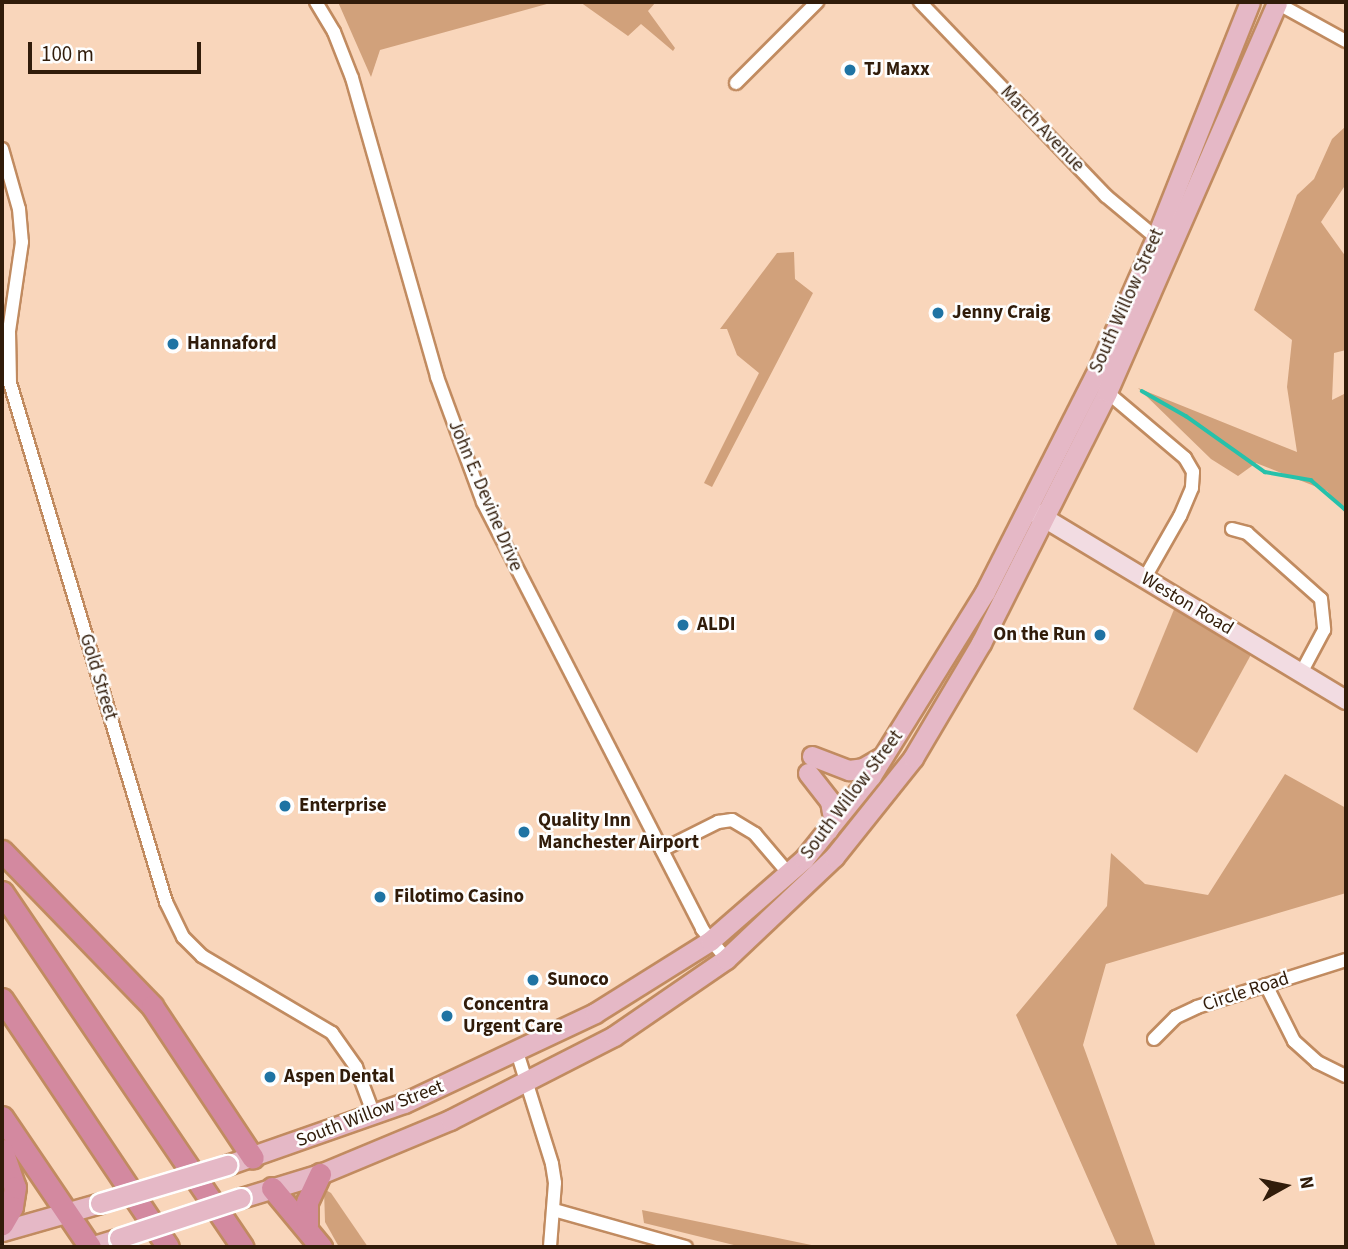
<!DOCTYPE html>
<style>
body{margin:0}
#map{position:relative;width:1348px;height:1249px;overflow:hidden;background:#f9d6bb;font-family:"Source Sans 3",sans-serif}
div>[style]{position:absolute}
.green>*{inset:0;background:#d1a17b}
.stream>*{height:3.5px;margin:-1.75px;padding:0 1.75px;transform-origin:1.75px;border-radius:1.75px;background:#26c1aa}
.roads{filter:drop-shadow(2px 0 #c18b60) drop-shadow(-2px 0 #c18b60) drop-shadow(0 2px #c18b60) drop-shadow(0 -2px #c18b60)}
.street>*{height:12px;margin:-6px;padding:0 6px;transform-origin:6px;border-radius:6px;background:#fff}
.secondary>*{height:18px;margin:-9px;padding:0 9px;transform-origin:9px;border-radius:9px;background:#f2dce2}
.primary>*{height:19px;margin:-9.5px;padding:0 9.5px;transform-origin:9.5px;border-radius:9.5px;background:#e5b8c6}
.highway>*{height:21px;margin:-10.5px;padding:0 10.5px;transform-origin:10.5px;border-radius:10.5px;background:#d389a0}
.bridges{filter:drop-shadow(2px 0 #fff) drop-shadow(-2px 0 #fff) drop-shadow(0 2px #fff) drop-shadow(0 -2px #fff)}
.primary-bridge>*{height:19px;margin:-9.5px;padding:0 9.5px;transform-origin:9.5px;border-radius:9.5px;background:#e5b8c6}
.dots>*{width:19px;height:19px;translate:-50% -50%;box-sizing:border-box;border:4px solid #fefefe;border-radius:50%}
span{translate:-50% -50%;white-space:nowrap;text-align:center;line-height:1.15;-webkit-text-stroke:5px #fefefe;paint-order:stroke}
.poi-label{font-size:19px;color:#311c0a;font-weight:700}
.left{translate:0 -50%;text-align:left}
.right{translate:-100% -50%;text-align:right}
.street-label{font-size:19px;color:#311c0a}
.frame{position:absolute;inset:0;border:4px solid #311c0a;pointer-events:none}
.north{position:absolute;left:1250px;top:1151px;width:70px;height:70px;-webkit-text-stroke:5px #fefefe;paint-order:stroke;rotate:81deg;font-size:19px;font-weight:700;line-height:28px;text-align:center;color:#311c0a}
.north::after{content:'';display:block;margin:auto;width:24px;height:32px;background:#311c0a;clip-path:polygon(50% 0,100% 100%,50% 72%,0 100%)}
.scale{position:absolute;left:28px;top:42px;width:173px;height:32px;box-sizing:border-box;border:4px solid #311c0a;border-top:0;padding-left:9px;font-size:21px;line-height:24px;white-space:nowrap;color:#311c0a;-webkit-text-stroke:5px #fefefe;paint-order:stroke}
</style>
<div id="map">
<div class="green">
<div style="clip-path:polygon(338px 2px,554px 2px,380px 50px,371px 77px)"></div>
<div style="clip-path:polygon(580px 2px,656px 2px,648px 11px,675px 48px,673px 51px,641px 24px,628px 36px)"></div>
<div style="clip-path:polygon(1346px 126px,1346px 184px,1321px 222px,1346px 257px,1346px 350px,1334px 353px,1332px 400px,1346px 393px,1346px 514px,1327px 491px,1256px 463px,1238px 476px,1211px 459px,1138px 388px,1297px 452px,1287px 387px,1292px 340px,1254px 310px,1297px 195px,1314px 179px,1332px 139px)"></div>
<div style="clip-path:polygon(794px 252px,795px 279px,813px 293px,712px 487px,704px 483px,759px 373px,737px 355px,727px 329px,720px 329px,777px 253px)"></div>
<div style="clip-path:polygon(1175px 607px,1253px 651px,1197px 753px,1133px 709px)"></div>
<div style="clip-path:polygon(1285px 774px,1346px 808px,1346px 893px,1106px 964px,1083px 1045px,1156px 1247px,1118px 1247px,1016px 1015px,1107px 906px,1111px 853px,1145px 884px,1208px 895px)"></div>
<div style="clip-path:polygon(324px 1189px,331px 1193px,368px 1247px,339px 1247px,325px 1222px)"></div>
<div style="clip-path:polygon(642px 1210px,821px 1247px,742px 1247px,644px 1223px)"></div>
</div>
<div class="stream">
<div style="left:1142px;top:391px;width:51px;rotate:29.6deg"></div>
<div style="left:1186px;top:416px;width:97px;rotate:35.3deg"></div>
<div style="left:1265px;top:472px;width:47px;rotate:9.9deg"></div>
<div style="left:1311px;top:480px;width:46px;rotate:40.6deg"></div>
</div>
<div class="roads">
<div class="street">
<div style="left:316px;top:2px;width:35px;rotate:59deg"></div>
<div style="left:334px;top:32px;width:49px;rotate:68.6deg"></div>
<div style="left:352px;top:78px;width:311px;rotate:74.1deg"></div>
<div style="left:437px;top:377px;width:133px;rotate:69.8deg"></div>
<div style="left:483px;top:502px;width:480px;rotate:62.8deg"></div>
<div style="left:702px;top:929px;width:38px;rotate:51deg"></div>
<div style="left:920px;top:2px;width:269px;rotate:46.2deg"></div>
<div style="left:1106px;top:196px;width:70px;rotate:39.8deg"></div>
<div style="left:1275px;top:2px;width:81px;rotate:28.8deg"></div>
<div style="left:736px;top:83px;width:115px;rotate:-45deg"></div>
<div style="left:2px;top:149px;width:62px;rotate:74.2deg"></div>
<div style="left:19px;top:209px;width:33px;rotate:85deg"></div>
<div style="left:22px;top:242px;width:90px;rotate:98.3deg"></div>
<div style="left:9px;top:331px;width:52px;rotate:88.9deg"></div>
<div style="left:10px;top:383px;width:542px;rotate:73.27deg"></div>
<div style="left:166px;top:902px;width:39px;rotate:64deg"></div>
<div style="left:183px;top:937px;width:27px;rotate:45deg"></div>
<div style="left:202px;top:956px;width:151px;rotate:30.6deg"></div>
<div style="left:332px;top:1033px;width:42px;rotate:54.8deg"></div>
<div style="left:356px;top:1067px;width:51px;rotate:69.4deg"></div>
<div style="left:1107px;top:392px;width:102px;rotate:40.2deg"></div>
<div style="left:1185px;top:458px;width:16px;rotate:60deg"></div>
<div style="left:1193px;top:472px;width:16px;rotate:94deg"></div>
<div style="left:1192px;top:488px;width:30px;rotate:113deg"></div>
<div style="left:1180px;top:516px;width:73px;rotate:119.7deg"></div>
<div style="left:1232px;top:529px;width:16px;rotate:15deg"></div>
<div style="left:1247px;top:533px;width:99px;rotate:41.7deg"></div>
<div style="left:1321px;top:599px;width:31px;rotate:84deg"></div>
<div style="left:1324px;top:630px;width:49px;rotate:118.1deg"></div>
<div style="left:662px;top:850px;width:63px;rotate:-26.6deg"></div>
<div style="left:718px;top:822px;width:14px;rotate:-8deg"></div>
<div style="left:732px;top:820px;width:27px;rotate:31deg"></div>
<div style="left:755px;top:834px;width:52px;rotate:49.6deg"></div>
<div style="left:1266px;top:985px;width:63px;rotate:63.4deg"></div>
<div style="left:1294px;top:1041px;width:31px;rotate:42deg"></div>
<div style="left:1317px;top:1062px;width:32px;rotate:26deg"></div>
<div style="left:1154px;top:1039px;width:31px;rotate:-45deg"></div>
<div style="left:1176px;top:1017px;width:23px;rotate:-25deg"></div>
<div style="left:1197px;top:1007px;width:156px;rotate:-17.5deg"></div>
<div style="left:517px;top:1052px;width:117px;rotate:72.6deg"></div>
<div style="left:552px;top:1164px;width:19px;rotate:81deg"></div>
<div style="left:555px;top:1183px;width:64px;rotate:94.5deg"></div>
<div style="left:554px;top:1210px;width:137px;rotate:15.7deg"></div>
</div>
<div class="secondary">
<div style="left:1031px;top:510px;width:368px;rotate:31.1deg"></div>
</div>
<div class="primary">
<div style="left:812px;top:756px;width:40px;rotate:21deg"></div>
<div style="left:849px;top:770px;width:14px;rotate:-8deg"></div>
<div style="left:863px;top:768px;width:20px;rotate:-30deg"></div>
<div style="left:808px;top:773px;width:36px;rotate:52deg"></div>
<div style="left:830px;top:801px;width:17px;rotate:80deg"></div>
<div style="left:833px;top:818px;width:13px;rotate:113deg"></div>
<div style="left:227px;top:1165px;width:188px;rotate:-19.3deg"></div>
<div style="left:404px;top:1103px;width:211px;rotate:-25.2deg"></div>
<div style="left:595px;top:1013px;width:136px;rotate:-32.1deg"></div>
<div style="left:710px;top:941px;width:125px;rotate:-41.1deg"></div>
<div style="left:804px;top:859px;width:107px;rotate:-51.1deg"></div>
<div style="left:871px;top:776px;width:216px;rotate:-58.2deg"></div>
<div style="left:985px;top:592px;width:252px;rotate:-63.1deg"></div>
<div style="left:1099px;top:367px;width:141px;rotate:-66.2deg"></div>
<div style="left:1156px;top:238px;width:254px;rotate:-68.3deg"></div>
<div style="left:241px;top:1198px;width:83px;rotate:-16.9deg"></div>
<div style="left:320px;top:1174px;width:141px;rotate:-22.6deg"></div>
<div style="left:450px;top:1120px;width:184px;rotate:-27.1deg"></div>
<div style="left:614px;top:1036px;width:136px;rotate:-34.5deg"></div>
<div style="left:726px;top:959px;width:149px;rotate:-43.4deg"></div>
<div style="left:834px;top:857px;width:127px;rotate:-51.4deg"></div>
<div style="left:913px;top:758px;width:134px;rotate:-59.4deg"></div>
<div style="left:981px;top:643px;width:281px;rotate:-63.3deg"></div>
<div style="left:1107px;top:392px;width:425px;rotate:-66.4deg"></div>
<div style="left:2px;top:1231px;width:102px;rotate:-15.9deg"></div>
<div style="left:90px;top:1247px;width:30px;rotate:-17deg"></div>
</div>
<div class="highway">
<div style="left:2px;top:851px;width:216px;rotate:45.9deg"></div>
<div style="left:152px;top:1006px;width:182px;rotate:56.4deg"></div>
<div style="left:2px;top:892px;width:429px;rotate:55.9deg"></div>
<div style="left:2px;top:999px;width:298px;rotate:56.2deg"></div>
<div style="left:2px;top:1117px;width:157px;rotate:55.9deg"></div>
<div style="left:2px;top:1150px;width:39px;rotate:71deg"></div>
<div style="left:15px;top:1187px;width:20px;rotate:99deg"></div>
<div style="left:12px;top:1207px;width:20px;rotate:120deg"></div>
<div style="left:272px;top:1188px;width:77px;rotate:50.3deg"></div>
<div style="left:307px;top:1225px;width:23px;rotate:-90deg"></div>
<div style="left:307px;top:1202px;width:31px;rotate:-65deg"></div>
</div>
</div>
<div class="bridges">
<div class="primary-bridge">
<div style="left:100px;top:1203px;width:133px;rotate:-16.7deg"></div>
<div style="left:119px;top:1238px;width:128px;rotate:-18.2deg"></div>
</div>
</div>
<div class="dots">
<div style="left:850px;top:70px;background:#1f73a3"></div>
<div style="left:938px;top:313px;background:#1f73a3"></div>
<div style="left:173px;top:344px;background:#1f73a3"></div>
<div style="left:683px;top:625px;background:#1f73a3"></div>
<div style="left:1100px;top:635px;background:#1f73a3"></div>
<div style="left:285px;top:806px;background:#1f73a3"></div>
<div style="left:524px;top:832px;background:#1f73a3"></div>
<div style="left:380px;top:897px;background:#1f73a3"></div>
<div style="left:533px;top:980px;background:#1f73a3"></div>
<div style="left:447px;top:1016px;background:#1f73a3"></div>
<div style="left:270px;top:1077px;background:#1f73a3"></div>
</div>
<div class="poi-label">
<span class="left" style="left:864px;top:70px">TJ Maxx</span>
<span class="left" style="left:952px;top:313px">Jenny Craig</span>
<span class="left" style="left:187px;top:344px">Hannaford</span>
<span class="left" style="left:697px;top:625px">ALDI</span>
<span class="right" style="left:1086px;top:635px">On the Run</span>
<span class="left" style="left:299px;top:806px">Enterprise</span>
<span class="left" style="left:538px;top:832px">Quality Inn<br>Manchester Airport</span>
<span class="left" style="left:394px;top:897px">Filotimo Casino</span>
<span class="left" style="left:547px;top:980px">Sunoco</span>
<span class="left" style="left:463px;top:1016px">Concentra<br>Urgent Care</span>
<span class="left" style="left:284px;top:1077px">Aspen Dental</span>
</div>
<div class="street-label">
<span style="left:1042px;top:129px;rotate:46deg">March Avenue</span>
<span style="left:1127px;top:301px;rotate:-66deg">South Willow Street</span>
<span style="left:485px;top:496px;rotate:67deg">John E. Devine Drive</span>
<span style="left:1187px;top:604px;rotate:31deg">Weston Road</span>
<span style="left:98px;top:677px;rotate:73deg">Gold Street</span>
<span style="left:852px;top:795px;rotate:-53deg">South Willow Street</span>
<span style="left:1246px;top:992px;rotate:-18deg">Circle Road</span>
<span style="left:370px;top:1114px;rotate:-21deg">South Willow Street</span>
</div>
<div class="frame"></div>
<div class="north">N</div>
<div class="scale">100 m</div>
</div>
